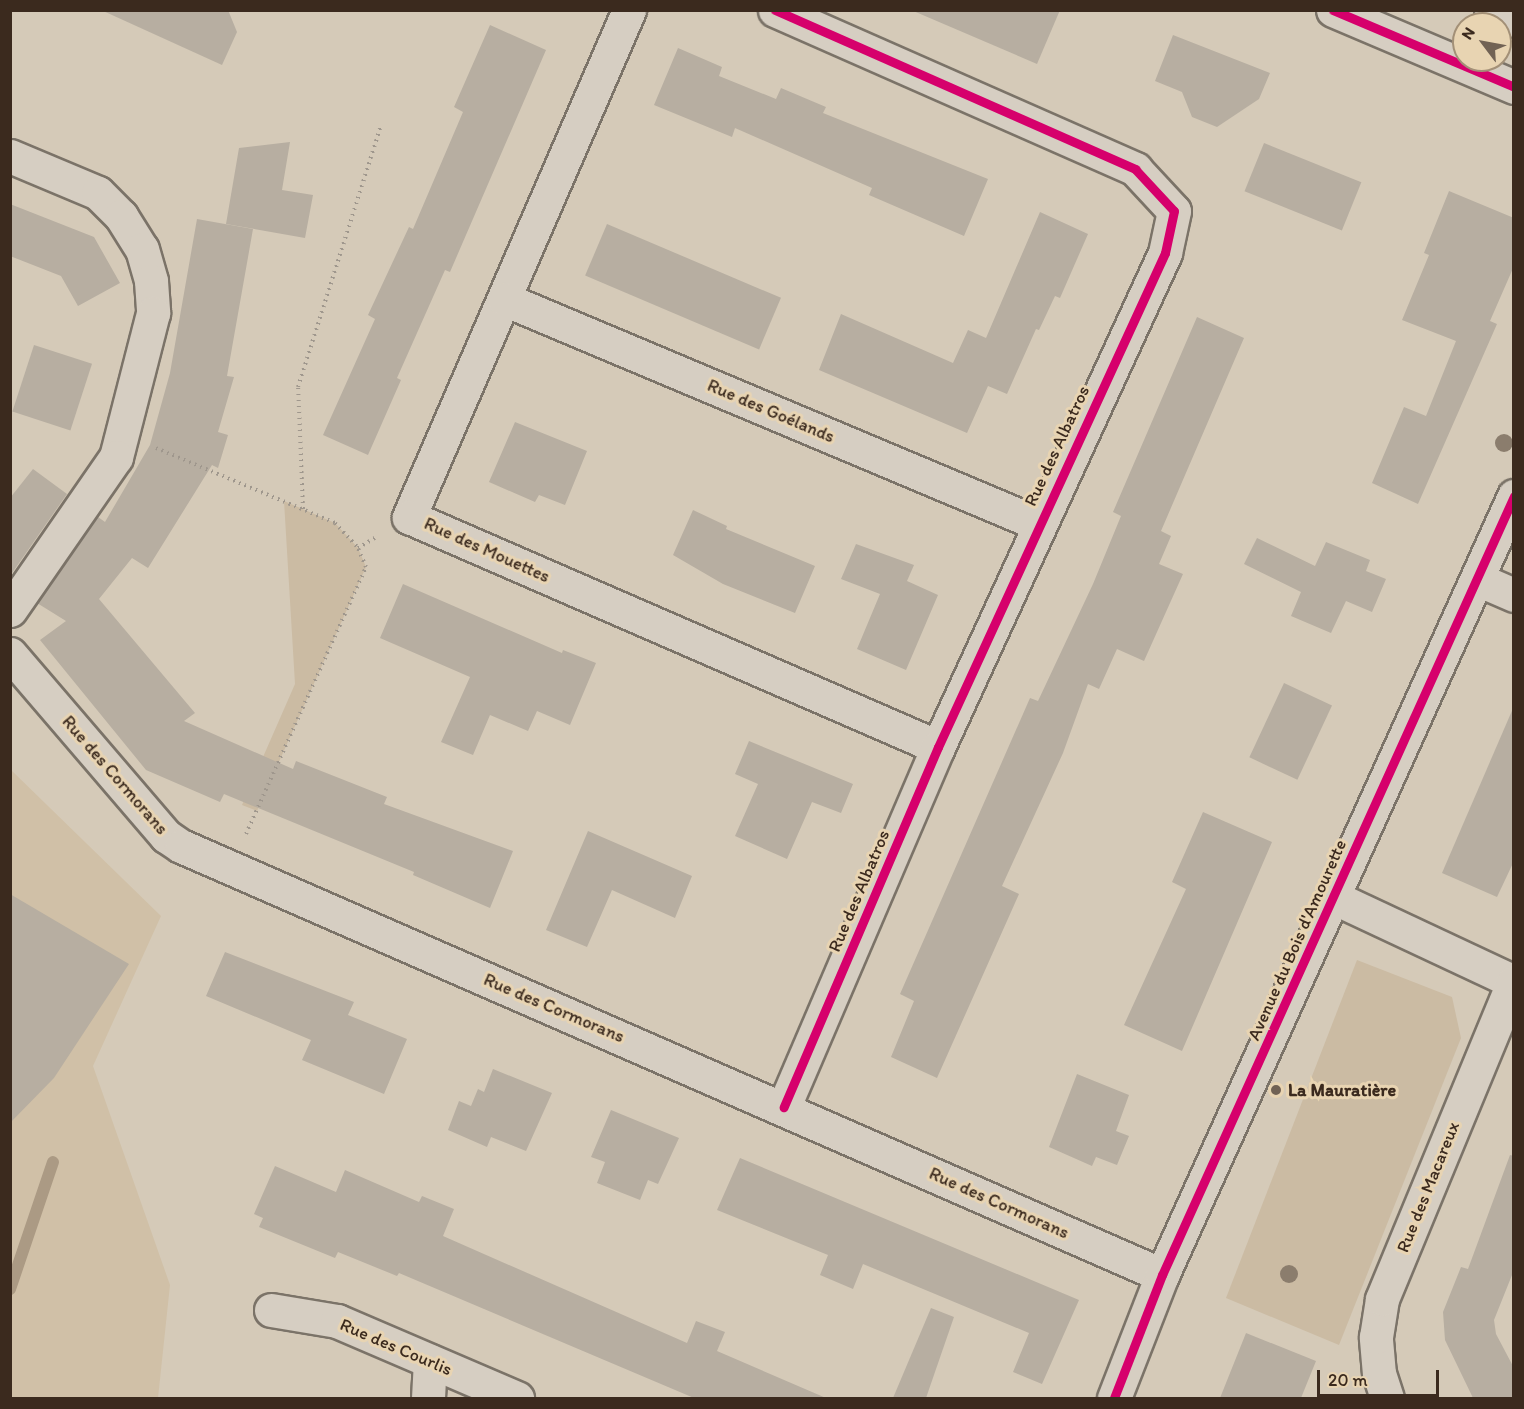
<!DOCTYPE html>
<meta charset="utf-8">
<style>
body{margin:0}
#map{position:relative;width:1524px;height:1409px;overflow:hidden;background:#d5cab8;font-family:Itim,sans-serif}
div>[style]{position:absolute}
.built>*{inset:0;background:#d0c0a7}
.green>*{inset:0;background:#cbbba3}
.stream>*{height:12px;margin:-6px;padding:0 6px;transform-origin:6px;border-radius:6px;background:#ab9a84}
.building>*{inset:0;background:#b7aea1;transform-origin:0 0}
.path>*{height:4px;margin-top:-2px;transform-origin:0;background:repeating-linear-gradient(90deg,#9f978d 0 1.5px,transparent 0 6px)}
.roads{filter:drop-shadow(2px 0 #7b7368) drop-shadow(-2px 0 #7b7368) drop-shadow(0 2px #7b7368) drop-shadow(0 -2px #7b7368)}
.minor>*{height:33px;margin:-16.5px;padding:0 16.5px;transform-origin:16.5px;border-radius:16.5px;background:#d6cec2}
.major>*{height:33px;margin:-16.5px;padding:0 16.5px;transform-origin:16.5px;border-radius:16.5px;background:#d6cec2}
.cycleway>*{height:9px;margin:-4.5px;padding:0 4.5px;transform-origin:4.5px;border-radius:4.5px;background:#d6006c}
.trees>*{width:18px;height:18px;margin:-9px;border-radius:50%;background:#8b7d6d}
.dots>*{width:16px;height:16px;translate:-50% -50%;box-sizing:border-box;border:3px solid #e8d4b2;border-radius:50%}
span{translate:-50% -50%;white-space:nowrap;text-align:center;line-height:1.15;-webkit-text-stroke:6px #e8d4b2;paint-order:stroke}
.street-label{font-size:18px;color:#3b2a1e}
.poi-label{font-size:18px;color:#3b2a1e;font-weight:700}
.left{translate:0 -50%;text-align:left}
.frame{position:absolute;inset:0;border:12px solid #3b2a1e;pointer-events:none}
.north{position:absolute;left:1452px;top:12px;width:60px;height:60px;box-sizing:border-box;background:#e8d4b2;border:2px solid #a39077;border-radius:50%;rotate:302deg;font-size:16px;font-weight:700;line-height:24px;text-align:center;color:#3b2a1e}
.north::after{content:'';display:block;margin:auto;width:21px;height:27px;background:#716254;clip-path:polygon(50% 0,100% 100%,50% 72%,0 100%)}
.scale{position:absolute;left:1317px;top:1370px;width:122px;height:27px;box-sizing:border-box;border:3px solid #3b2a1e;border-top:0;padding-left:8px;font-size:18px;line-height:21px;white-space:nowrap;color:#3b2a1e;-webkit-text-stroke:4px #e8d4b2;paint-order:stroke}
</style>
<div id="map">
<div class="built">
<div style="clip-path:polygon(10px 769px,161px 916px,93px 1066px,170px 1285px,158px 1398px,11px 1398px)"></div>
</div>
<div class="green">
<div style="clip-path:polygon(284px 501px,335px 523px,358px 548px,366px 567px,257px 811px,242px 805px,295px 684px)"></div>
<div style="clip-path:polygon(1357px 960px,1452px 997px,1461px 1038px,1339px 1345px,1226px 1298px)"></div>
</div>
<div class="stream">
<div style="left:10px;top:1289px;width:134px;rotate:-71.3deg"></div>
</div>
<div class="building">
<div style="clip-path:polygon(101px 10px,228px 10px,237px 32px,222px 65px)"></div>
<div style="clip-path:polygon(911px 10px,1060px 10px,1037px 64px)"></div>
<div style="clip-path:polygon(490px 25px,546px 50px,450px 272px,445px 270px,397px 378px,401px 380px,368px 455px,323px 435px,375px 319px,368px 315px,409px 227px,413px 229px,463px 112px,454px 107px)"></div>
<div style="clip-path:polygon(1173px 35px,1270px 73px,1259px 99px,1217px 127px,1192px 117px,1182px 92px,1155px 81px)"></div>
<div style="clip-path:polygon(678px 48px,722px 67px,719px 76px,776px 99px,781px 88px,826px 107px,823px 113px,988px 179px,964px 236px,869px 195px,872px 188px,735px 128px,732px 137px,654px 105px)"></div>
<div style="clip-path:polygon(290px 142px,282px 190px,313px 195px,305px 238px,226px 224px,239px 148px)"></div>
<div style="left:1264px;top:143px;width:105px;height:52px;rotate:22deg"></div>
<div style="clip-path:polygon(1449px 191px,1514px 218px,1514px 266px,1490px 321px,1497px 324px,1418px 504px,1372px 483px,1404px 407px,1426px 416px,1456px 341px,1402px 320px,1429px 255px,1424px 253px)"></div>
<div style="clip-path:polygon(10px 204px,94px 237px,120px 283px,78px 306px,61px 276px,10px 256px)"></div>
<div style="clip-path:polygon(1040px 212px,1088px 234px,1060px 298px,1055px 296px,1039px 330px,1036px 329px,1007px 394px,988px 386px,967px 433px,819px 370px,841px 314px,953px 363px,968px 330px,986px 338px)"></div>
<div style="clip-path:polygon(197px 219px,253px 229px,227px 376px,234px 377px,218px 432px,228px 435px,218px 468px,212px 465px,148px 568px,132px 558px,99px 599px,195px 713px,184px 721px,293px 769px,296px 761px,387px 797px,384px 804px,513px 851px,490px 908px,413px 875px,414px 872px,224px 794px,220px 802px,146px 770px,40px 640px,66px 621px,37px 603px,98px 517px,105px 522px,150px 445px,170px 373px)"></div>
<div style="left:607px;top:224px;width:189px;height:56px;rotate:23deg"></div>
<div style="clip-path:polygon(1197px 317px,1244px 338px,1161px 531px,1171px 536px,1159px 564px,1183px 574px,1144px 661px,1117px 649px,1099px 689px,1088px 684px,1063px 753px,1002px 886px,1019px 894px,937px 1078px,891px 1057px,914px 1001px,900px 994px,1030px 698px,1038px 701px,1093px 584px,1121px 516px,1113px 512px)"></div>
<div style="left:34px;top:345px;width:61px;height:70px;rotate:18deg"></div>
<div style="clip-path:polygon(515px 422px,587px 451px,565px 505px,539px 495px,535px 502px,489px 482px)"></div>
<div style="clip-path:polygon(33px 469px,67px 494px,10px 576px,10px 498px)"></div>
<div style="clip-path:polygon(693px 510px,727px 526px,726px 529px,815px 566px,795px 613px,723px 584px,673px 555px)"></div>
<div style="clip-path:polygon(1257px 538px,1315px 566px,1326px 542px,1370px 560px,1366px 571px,1386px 579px,1372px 612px,1346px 601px,1331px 633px,1291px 616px,1301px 592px,1244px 564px)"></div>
<div style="clip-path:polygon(856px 544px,914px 565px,907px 581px,938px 595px,906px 670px,857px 649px,880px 594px,841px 579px)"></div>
<div style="clip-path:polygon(403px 584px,562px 653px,563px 650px,596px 663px,570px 725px,537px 711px,528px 731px,490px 715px,473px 755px,441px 742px,470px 677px,380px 638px)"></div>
<div style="left:1284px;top:683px;width:53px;height:82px;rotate:25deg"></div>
<div style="clip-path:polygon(1514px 706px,1514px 861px,1497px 897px,1442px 873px)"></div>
<div style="clip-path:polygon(749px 741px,853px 784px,841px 813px,812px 802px,787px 859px,735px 836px,758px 784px,735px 774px)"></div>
<div style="clip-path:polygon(1203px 812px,1272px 842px,1182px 1051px,1124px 1025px,1186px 889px,1172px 882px)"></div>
<div style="clip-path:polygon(588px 831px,692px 876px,675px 918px,612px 890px,587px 947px,546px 930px)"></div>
<div style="clip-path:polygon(10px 894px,129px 964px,54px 1078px,10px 1123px)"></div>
<div style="clip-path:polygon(225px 952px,354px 1002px,348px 1015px,407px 1039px,384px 1094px,302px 1060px,311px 1040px,206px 996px)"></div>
<div style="clip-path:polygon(493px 1069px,552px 1093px,526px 1151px,491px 1137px,487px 1147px,448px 1130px,459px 1101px,471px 1106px,478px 1089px,484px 1092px)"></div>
<div style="clip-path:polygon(1077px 1074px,1129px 1095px,1116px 1131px,1129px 1136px,1117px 1165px,1096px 1157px,1092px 1166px,1049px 1147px)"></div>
<div style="clip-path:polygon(611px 1110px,679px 1138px,658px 1184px,648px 1180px,640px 1200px,597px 1183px,605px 1162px,591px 1157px)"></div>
<div style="clip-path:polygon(1510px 1155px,1514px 1156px,1514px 1270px,1494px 1320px,1496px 1334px,1514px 1368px,1514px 1398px,1473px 1398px,1445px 1340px,1443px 1312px,1461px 1267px,1468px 1269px)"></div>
<div style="clip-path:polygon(740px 1158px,1079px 1300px,1042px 1384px,1013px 1372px,1029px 1333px,863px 1264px,853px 1289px,820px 1275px,828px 1255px,717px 1210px)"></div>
<div style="clip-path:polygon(275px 1166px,336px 1192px,345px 1170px,419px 1202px,422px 1196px,454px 1209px,443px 1236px,687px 1343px,696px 1321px,725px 1332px,717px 1351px,826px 1398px,694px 1398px,399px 1273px,397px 1276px,338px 1252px,335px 1258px,259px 1227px,263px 1218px,254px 1214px)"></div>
<div style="clip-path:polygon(931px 1308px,954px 1317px,926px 1398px,893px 1398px)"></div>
<div style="clip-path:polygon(1246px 1333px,1316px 1361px,1301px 1398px,1220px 1398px)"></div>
</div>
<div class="path">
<div style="left:156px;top:448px;width:194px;rotate:22.7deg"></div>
<div style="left:335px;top:523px;width:34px;rotate:47deg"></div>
<div style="left:358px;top:548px;width:23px;rotate:-31deg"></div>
<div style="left:303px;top:509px;width:122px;rotate:-92.3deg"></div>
<div style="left:298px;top:387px;width:272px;rotate:-72.4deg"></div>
<div style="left:246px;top:834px;width:293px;rotate:-65.8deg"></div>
<div style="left:366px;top:567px;width:21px;rotate:-113deg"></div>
</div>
<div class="roads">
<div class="minor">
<div style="left:629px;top:10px;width:553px;rotate:113.46deg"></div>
<div style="left:409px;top:517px;width:577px;rotate:23.5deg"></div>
<div style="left:775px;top:10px;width:394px;rotate:23.8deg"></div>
<div style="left:1135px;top:169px;width:57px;rotate:47.1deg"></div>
<div style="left:1174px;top:211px;width:43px;rotate:102.1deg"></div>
<div style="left:1165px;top:253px;width:544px;rotate:114.68deg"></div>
<div style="left:938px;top:747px;width:392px;rotate:113.2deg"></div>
<div style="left:10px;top:156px;width:95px;rotate:22.8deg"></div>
<div style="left:98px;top:193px;width:33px;rotate:45deg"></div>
<div style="left:121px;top:216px;width:39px;rotate:58deg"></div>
<div style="left:142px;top:249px;width:33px;rotate:74deg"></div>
<div style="left:151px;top:281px;width:32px;rotate:86deg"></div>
<div style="left:153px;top:313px;width:149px;rotate:104.4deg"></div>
<div style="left:116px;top:457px;width:186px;rotate:124.7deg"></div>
<div style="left:504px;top:299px;width:580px;rotate:22.81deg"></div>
<div style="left:1477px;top:579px;width:40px;rotate:23.4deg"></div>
<div style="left:10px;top:654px;width:240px;rotate:49.4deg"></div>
<div style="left:166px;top:836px;width:18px;rotate:34deg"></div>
<div style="left:181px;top:846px;width:1071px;rotate:23.62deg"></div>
<div style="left:1335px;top:898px;width:198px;rotate:25.1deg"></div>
<div style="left:271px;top:1310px;width:67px;rotate:9.5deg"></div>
<div style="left:337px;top:1321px;width:196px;rotate:23.2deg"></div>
<div style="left:428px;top:1398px;width:37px;rotate:-87deg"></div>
<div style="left:1114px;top:1398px;width:132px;rotate:-68.7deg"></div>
<div style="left:1162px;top:1275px;width:855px;rotate:-65.68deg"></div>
<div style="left:1387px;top:1398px;width:25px;rotate:-108deg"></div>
<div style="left:1379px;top:1374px;width:37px;rotate:-95deg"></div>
<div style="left:1376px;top:1337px;width:38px;rotate:-81deg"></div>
<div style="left:1382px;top:1299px;width:343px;rotate:-67.5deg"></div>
</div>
<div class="major">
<div style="left:1333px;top:10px;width:197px;rotate:23deg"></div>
<div style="left:1491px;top:10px;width:25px;rotate:23deg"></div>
</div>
</div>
<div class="cycleway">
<div style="left:775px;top:10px;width:394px;rotate:23.8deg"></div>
<div style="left:1135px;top:169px;width:57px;rotate:47.1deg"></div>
<div style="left:1174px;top:211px;width:43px;rotate:102.1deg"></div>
<div style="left:1165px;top:253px;width:544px;rotate:114.68deg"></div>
<div style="left:938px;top:747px;width:392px;rotate:113.2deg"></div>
<div style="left:1333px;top:10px;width:197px;rotate:23deg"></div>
<div style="left:1114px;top:1398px;width:132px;rotate:-68.7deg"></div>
<div style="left:1162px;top:1275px;width:855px;rotate:-65.68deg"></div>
</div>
<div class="trees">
<div style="left:1504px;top:443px"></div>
<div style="left:1289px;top:1274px"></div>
</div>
<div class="dots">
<div style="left:1276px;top:1090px;background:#716254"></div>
</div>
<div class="street-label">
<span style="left:771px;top:411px;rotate:23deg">Rue des Goélands</span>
<span style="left:1057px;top:446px;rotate:-65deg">Rue des Albatros</span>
<span style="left:487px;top:550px;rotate:24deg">Rue des Mouettes</span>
<span style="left:115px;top:775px;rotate:49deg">Rue des Cormorans</span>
<span style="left:859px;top:891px;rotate:-67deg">Rue des Albatros</span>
<span style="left:1297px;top:940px;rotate:-66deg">Avenue du Bois d'Amourette</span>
<span style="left:554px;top:1008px;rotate:23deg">Rue des Cormorans</span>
<span style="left:1428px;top:1187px;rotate:-68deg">Rue des Macareux</span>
<span style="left:999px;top:1203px;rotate:24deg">Rue des Cormorans</span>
<span style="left:396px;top:1347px;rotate:23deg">Rue des Courlis</span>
</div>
<div class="poi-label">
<span class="left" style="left:1288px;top:1090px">La Mauratière</span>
</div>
<div class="frame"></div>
<div class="north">N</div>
<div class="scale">20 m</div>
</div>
